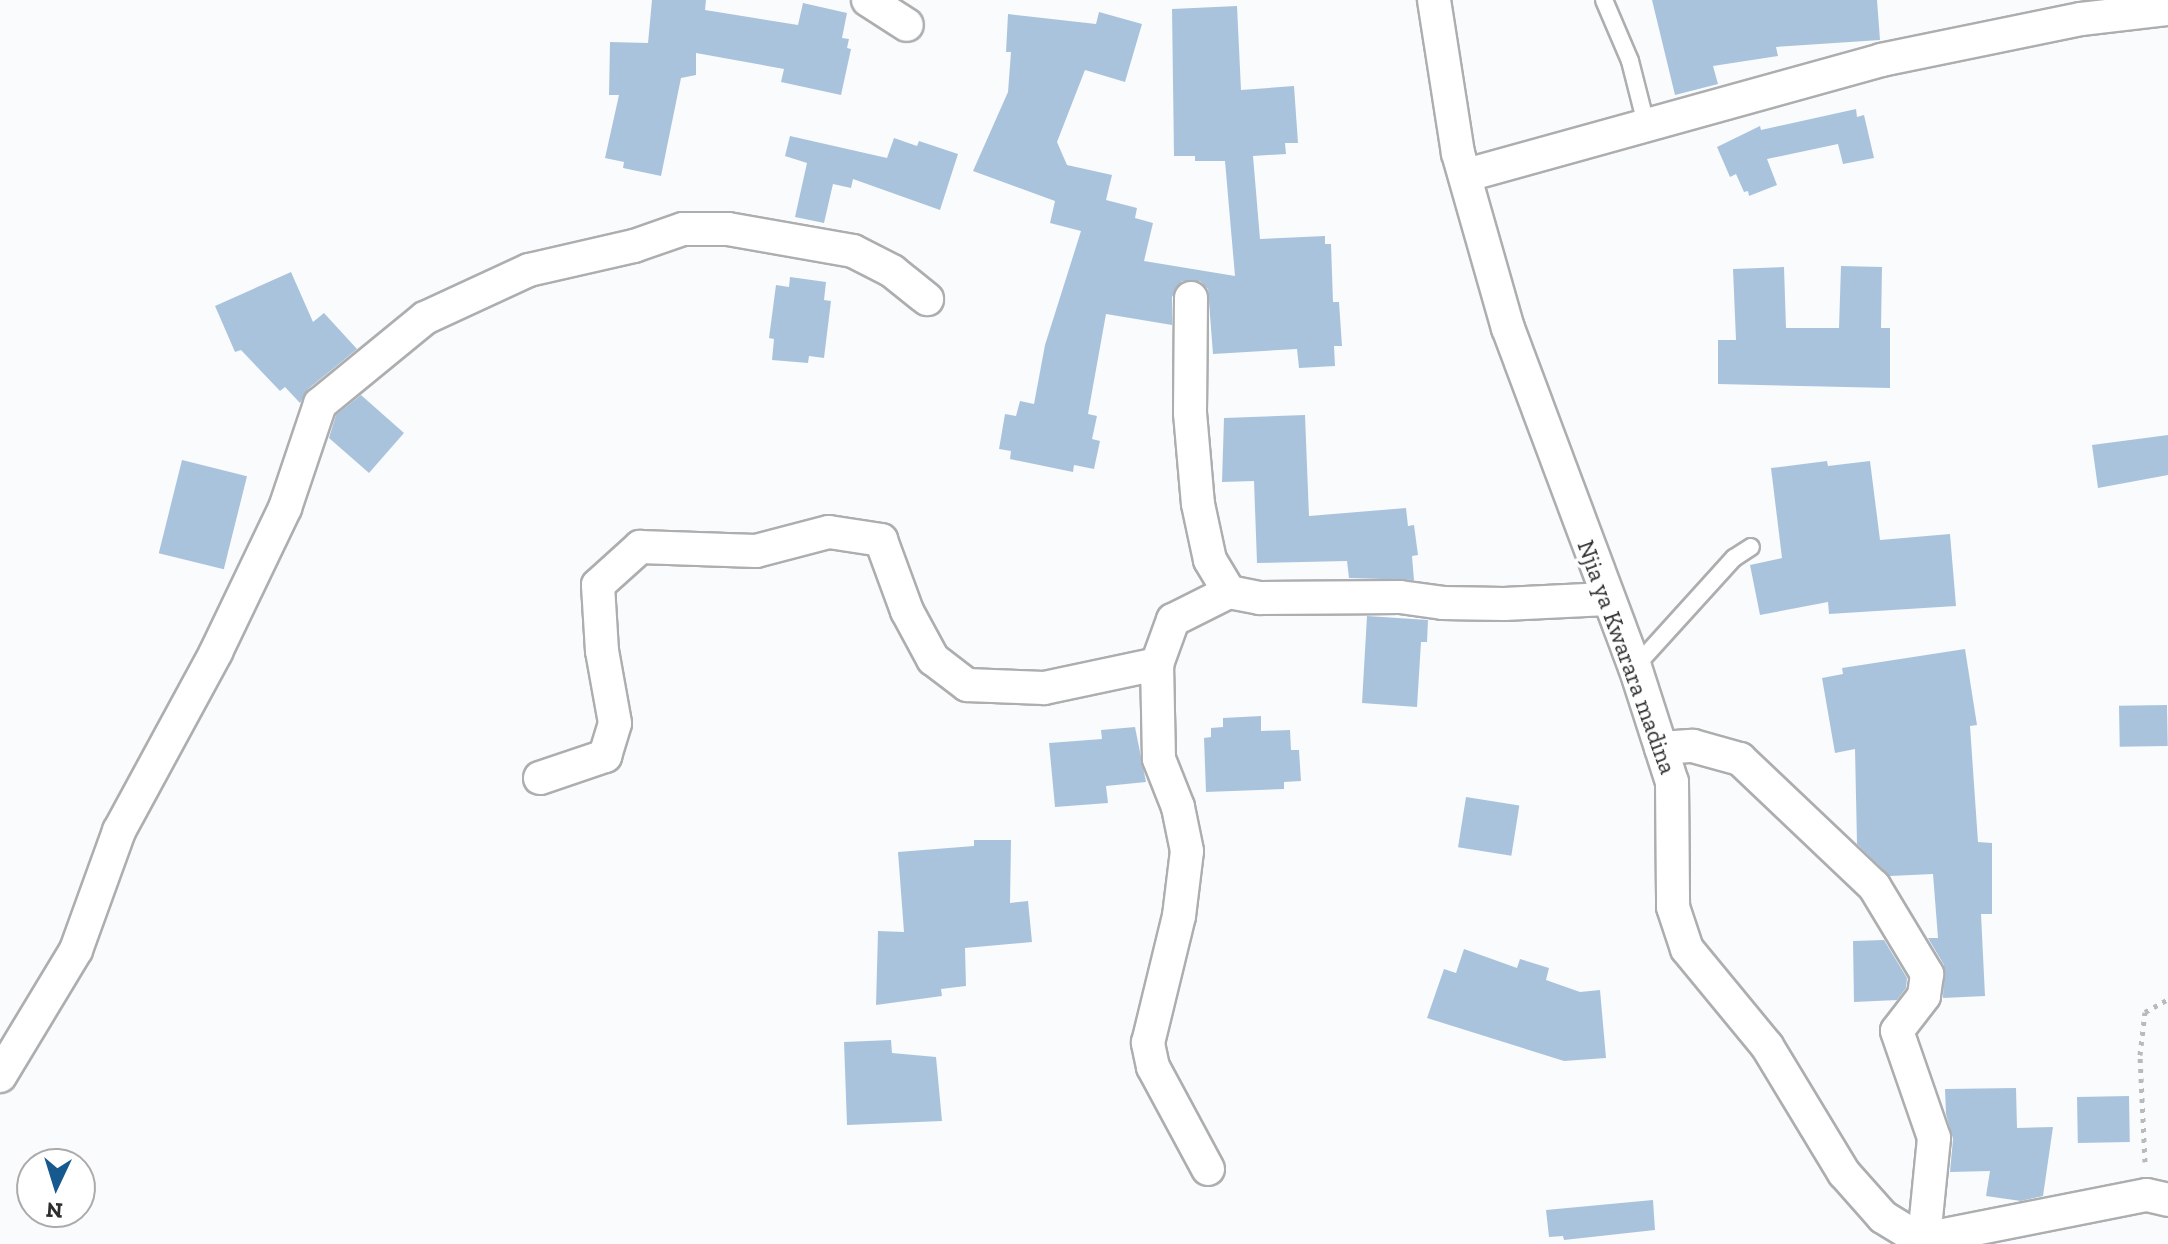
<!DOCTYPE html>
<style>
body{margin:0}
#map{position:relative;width:2168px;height:1244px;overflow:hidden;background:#fafbfc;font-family:"Zilla Slab",serif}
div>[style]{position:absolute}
.building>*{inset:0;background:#aac3dd;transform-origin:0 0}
.path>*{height:5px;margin-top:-2.5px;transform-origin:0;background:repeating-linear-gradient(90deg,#b9baba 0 4px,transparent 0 10px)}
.roads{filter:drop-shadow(2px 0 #adaeaf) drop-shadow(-2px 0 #adaeaf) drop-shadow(0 2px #adaeaf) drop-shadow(0 -2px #adaeaf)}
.service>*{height:16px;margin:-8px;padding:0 8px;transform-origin:8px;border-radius:8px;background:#fff}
.minor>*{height:32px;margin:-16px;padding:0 16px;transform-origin:16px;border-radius:16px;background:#fff}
span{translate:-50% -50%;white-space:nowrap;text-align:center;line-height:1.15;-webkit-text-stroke:7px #fff;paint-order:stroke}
.street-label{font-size:24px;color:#2c2d2d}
.north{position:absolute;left:16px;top:1148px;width:80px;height:80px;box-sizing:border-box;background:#fff;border:2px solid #ababab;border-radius:50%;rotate:184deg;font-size:22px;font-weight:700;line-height:32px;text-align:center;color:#2c2d2d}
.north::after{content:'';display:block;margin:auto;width:28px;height:36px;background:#16598e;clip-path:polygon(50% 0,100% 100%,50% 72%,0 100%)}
</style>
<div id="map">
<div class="building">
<div style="clip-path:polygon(652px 0,706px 0,705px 10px,798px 25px,803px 3px,847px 13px,842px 38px,849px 39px,847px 48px,851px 49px,841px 95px,781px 82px,784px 69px,696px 53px,696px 75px,681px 78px,661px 176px,623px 168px,624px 162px,605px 158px,619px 95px,609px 95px,610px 42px,648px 43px)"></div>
<div style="clip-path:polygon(1652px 0,1877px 0,1880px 40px,1776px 47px,1778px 56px,1713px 66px,1718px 84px,1675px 95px)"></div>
<div style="clip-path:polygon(1237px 6px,1241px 90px,1294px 86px,1298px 143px,1285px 143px,1286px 154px,1253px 156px,1260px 239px,1325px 236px,1325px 244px,1331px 244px,1333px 302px,1339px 302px,1342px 346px,1334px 346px,1335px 366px,1299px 368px,1297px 349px,1213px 354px,1208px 289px,1200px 281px,1182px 281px,1172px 297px,1172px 325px,1106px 314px,1088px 414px,1097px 416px,1092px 439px,1100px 441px,1094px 469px,1074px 465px,1073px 472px,1010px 459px,1011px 451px,999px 449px,1005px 414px,1016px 416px,1020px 401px,1034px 404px,1045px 345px,1081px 231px,1050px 223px,1055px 201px,973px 171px,1008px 92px,1011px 52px,1006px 52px,1008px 14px,1096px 24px,1099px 12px,1142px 24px,1125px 82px,1085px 70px,1057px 142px,1067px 165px,1112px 175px,1106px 200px,1137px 208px,1135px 218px,1153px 223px,1144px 261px,1235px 276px,1225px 161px,1195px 161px,1195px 156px,1174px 156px,1172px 9px)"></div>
<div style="clip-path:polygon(1856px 109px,1857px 117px,1864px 115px,1874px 158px,1843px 164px,1838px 144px,1767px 159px,1777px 185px,1749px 196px,1748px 191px,1744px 192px,1736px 174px,1730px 177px,1717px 147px,1760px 126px,1761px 130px)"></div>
<div style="clip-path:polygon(790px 136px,887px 158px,894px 138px,917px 146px,919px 141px,958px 154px,940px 210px,853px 179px,851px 188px,833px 184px,824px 223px,795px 217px,807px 163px,785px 156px)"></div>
<div style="clip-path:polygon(1841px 266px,1882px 267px,1881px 328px,1890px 328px,1890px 388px,1718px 384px,1718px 340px,1736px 340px,1733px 269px,1784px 267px,1786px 328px,1839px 328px)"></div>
<div style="clip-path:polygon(291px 272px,313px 322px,324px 313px,357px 349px,308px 389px,300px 403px,285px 387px,280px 391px,241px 350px,235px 352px,215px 306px)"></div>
<div style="clip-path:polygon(790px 277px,826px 282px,824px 300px,831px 301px,824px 358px,809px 356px,808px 363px,772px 360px,774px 339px,769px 338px,776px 285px,789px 287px)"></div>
<div style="clip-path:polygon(361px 395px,404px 433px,369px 473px,329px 438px,336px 415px)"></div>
<div style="clip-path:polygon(1305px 415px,1309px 516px,1406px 508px,1408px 526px,1414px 525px,1418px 555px,1412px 556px,1414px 580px,1349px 578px,1347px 561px,1257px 563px,1254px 481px,1222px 482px,1224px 418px)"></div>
<div style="clip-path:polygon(2168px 435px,2168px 475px,2098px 488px,2092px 445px)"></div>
<div style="left:182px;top:460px;width:67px;height:96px;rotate:14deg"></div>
<div style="clip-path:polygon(1827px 461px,1828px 466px,1870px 461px,1880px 540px,1950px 534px,1956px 606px,1829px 614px,1828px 602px,1760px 615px,1750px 565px,1782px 558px,1771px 468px)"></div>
<div style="clip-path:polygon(1367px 616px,1428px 620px,1427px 642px,1421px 642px,1417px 707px,1362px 703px)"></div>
<div style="clip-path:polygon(1965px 649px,1977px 725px,1970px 726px,1978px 842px,1992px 843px,1992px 914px,1981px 914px,1985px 996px,1943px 998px,1944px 965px,1928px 938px,1938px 938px,1933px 874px,1890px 876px,1857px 844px,1855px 749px,1835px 753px,1822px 678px,1843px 674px,1842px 668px)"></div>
<div style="left:2167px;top:705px;width:41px;height:48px;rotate:89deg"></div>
<div style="clip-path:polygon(1261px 716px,1261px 731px,1290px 730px,1291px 750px,1299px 750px,1301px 781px,1284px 782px,1284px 789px,1206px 792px,1204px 738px,1211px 737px,1211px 728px,1223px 727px,1223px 718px)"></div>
<div style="clip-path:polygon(1135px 727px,1146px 782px,1106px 786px,1108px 803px,1055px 807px,1049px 743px,1102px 739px,1101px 730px)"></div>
<div style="left:1466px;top:797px;width:54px;height:51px;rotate:9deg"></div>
<div style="clip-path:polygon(974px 840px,1011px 840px,1010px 903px,1028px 901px,1032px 942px,965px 948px,966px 986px,941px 989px,942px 996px,876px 1005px,878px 931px,904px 932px,898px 852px,974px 846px)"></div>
<div style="clip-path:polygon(1884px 940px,1907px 978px,1906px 988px,1897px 1000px,1854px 1002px,1853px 941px)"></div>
<div style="clip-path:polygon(1464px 949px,1517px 968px,1520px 959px,1549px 968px,1546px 980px,1580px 992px,1600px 990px,1606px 1058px,1564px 1061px,1427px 1018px,1444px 969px,1456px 973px)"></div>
<div style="clip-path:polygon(891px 1040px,892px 1053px,936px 1057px,942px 1121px,847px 1125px,844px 1042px)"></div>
<div style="clip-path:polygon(2016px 1088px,2017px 1128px,2053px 1127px,2043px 1196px,2021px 1201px,1986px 1196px,1990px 1171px,1950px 1172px,1953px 1139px,1946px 1114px,1945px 1089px)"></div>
<div style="left:2129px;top:1096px;width:46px;height:52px;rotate:89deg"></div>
<div style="clip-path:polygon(1653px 1200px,1655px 1230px,1564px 1240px,1563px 1236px,1549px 1237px,1546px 1210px)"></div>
</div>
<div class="path">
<div style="left:2145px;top:1162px;width:107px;rotate:-92.7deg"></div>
<div style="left:2140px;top:1055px;width:43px;rotate:-83.4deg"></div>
<div style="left:2145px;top:1012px;width:26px;rotate:-29deg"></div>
</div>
<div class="roads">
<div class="service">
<div style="left:1604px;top:0;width:66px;rotate:66.9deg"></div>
<div style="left:1630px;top:61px;width:65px;rotate:75.7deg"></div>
<div style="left:1635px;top:667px;width:147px;rotate:-47.8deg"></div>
<div style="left:1734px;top:558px;width:20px;rotate:-33deg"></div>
</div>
<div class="minor">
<div style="left:868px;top:0;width:46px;rotate:32.7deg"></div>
<div style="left:1434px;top:0;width:155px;rotate:81.1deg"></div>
<div style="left:1458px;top:153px;width:182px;rotate:74.1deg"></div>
<div style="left:1508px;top:328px;width:362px;rotate:69.5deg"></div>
<div style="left:1635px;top:667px;width:121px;rotate:72.2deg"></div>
<div style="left:1672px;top:782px;width:125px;rotate:89.5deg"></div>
<div style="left:1673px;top:907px;width:44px;rotate:71.6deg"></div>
<div style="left:1687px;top:949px;width:126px;rotate:50.5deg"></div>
<div style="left:1767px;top:1046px;width:149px;rotate:58.8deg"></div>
<div style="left:1844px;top:1173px;width:59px;rotate:48.4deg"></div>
<div style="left:1883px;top:1217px;width:52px;rotate:31.5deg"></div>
<div style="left:1467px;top:175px;width:430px;rotate:-15.5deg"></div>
<div style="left:1881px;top:60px;width:204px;rotate:-11.6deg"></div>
<div style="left:2081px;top:19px;width:88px;rotate:-6.6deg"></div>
<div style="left:1191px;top:298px;width:115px;rotate:90.5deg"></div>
<div style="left:1190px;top:413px;width:91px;rotate:85deg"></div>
<div style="left:1198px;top:504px;width:57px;rotate:77.9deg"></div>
<div style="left:1210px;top:560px;width:37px;rotate:59deg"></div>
<div style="left:1229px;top:592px;width:32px;rotate:11deg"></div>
<div style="left:1260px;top:598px;width:140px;rotate:-0.4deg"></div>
<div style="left:1400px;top:597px;width:43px;rotate:7.9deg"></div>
<div style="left:1443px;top:603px;width:61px;rotate:0.9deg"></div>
<div style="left:1504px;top:604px;width:103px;rotate:-2.8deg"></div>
<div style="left:1661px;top:748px;width:32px;rotate:-4deg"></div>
<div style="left:1693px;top:746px;width:49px;rotate:15.5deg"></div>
<div style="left:1740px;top:759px;width:185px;rotate:43.5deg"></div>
<div style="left:1874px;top:886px;width:103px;rotate:58.9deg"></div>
<div style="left:1927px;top:974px;width:22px;rotate:98deg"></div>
<div style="left:1924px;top:996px;width:44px;rotate:127.6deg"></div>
<div style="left:1897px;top:1031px;width:113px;rotate:70.9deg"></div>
<div style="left:1934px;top:1138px;width:101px;rotate:95.7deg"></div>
<div style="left:1924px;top:1239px;width:227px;rotate:-11.2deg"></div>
<div style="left:2147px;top:1195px;width:22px;rotate:13deg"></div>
<div style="left:540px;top:778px;width:69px;rotate:-18.7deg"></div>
<div style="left:605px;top:756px;width:34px;rotate:-73deg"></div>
<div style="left:615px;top:723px;width:73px;rotate:-100.2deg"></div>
<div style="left:602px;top:651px;width:66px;rotate:-93.5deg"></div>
<div style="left:598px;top:585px;width:57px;rotate:-42.1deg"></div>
<div style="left:640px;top:547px;width:116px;rotate:2deg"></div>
<div style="left:756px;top:551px;width:75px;rotate:-14.6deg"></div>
<div style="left:829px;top:532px;width:53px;rotate:8.7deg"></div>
<div style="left:881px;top:540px;width:76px;rotate:69.9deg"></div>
<div style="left:907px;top:611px;width:55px;rotate:61.6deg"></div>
<div style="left:933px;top:659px;width:43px;rotate:37.4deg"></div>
<div style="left:967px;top:685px;width:77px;rotate:2.2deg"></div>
<div style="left:1044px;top:688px;width:116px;rotate:-12deg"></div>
<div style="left:0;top:1076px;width:147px;rotate:-58.9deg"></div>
<div style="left:76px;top:950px;width:127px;rotate:-70.1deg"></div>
<div style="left:119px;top:831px;width:204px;rotate:-61.5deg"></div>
<div style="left:216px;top:652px;width:160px;rotate:-64.4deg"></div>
<div style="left:285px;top:508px;width:110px;rotate:-71.4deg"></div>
<div style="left:320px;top:404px;width:136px;rotate:-39.3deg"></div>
<div style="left:425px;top:318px;width:115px;rotate:-24.8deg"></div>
<div style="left:529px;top:270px;width:108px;rotate:-12.9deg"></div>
<div style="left:634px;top:246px;width:52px;rotate:-19.1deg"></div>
<div style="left:683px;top:229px;width:45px"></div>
<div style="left:728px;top:229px;width:127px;rotate:10deg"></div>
<div style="left:853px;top:251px;width:44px;rotate:27.1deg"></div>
<div style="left:892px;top:271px;width:45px;rotate:38.7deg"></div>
<div style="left:1208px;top:1169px;width:116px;rotate:-118.3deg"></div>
<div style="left:1153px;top:1067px;width:25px;rotate:-102deg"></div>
<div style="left:1148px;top:1043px;width:131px;rotate:-76.3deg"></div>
<div style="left:1179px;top:916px;width:65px;rotate:-83deg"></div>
<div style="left:1187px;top:851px;width:45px;rotate:-101.6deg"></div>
<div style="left:1178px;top:807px;width:52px;rotate:-111.6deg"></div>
<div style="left:1159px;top:759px;width:95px;rotate:-91.2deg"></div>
<div style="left:1157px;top:664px;width:47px;rotate:-70deg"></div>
<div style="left:1173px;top:620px;width:63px;rotate:-26.6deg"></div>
</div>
</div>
<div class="street-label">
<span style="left:1627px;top:657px;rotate:70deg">Njia ya Kwarara madina</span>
</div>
<div class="north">N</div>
</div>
